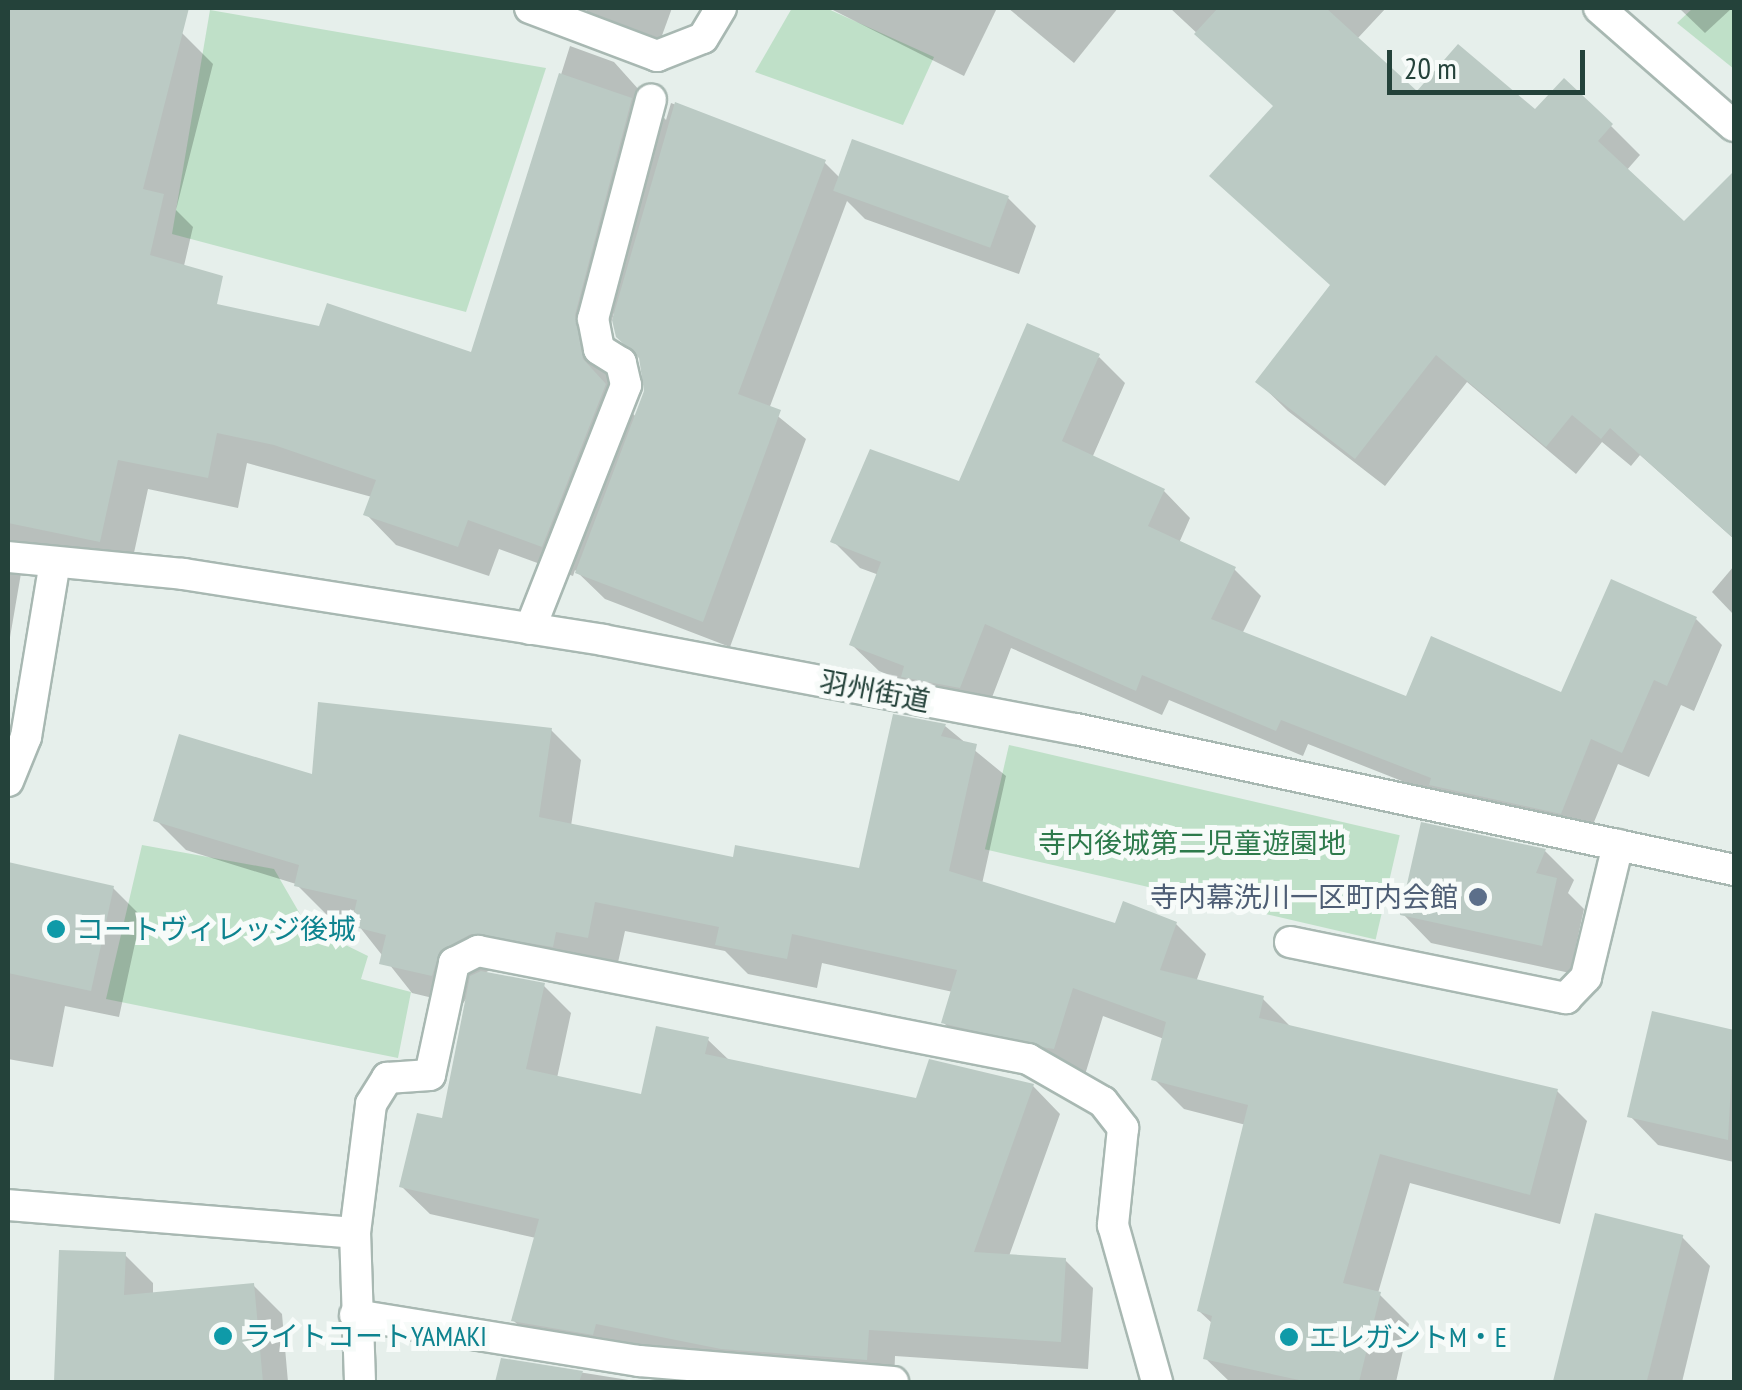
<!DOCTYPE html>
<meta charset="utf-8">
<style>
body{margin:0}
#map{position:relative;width:1742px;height:1390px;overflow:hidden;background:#e6efeb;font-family:"PT Sans Narrow","Noto Sans JP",sans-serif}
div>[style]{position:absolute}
.green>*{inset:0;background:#bfe0c8;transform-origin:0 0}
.shadow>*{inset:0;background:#0003}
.building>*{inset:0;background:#bbcac4;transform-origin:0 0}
.roads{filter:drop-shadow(2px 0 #a8b8b2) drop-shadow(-2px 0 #a8b8b2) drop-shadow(0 2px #a8b8b2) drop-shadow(0 -2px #a8b8b2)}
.minor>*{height:30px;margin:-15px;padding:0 15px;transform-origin:15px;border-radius:15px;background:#fff}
.dots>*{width:28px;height:28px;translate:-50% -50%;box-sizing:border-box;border:5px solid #f7fbf9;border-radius:50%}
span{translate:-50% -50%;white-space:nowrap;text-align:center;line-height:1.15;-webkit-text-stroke:10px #f7fbf9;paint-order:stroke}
.street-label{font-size:28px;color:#24423a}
.park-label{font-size:28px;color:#2d7a4b}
.service-label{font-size:28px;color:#4e5e75}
.right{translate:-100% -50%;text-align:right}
.culture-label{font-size:28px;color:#0d838f}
.left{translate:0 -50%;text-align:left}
.frame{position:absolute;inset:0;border:10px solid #24423a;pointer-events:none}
.scale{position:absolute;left:1387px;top:50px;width:198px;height:45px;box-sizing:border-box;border:5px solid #24423a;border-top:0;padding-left:12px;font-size:30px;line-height:35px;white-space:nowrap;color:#24423a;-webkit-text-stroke:8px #f7fbf9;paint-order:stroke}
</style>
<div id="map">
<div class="green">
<div style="clip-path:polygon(792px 8px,826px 8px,934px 57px,903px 125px,755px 72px)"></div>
<div style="clip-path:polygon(1693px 8px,1734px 8px,1734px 69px,1677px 23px)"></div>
<div style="clip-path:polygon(210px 10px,546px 68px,466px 312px,172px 234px)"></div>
<div style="left:1009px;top:745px;width:401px;height:107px;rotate:13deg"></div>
<div style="clip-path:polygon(142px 845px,274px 869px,307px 926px,368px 956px,361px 979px,411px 992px,398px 1058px,106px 999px)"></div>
</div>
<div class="shadow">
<div style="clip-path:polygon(evenodd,8px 8px,78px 8px,182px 33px,213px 64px,176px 210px,193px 227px,183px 270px,208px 305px,321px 329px,473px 355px,570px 46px,614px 62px,666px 120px,671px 103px,824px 162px,840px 178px,1007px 197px,1036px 226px,1019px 274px,865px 219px,847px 201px,769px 409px,806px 439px,730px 647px,605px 599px,575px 570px,573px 576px,499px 549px,489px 576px,396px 545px,366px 514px,372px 497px,247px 463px,238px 508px,148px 489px,130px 571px,25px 550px,8px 649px,8px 231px,27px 235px,50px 138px,8px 120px,8px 8px,614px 313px,618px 336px,642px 360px,646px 391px,636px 417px,613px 392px,604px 347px,614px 313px)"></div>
<div style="clip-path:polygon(584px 8px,672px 8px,656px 52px,611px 35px)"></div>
<div style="clip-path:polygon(829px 8px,997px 8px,964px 76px)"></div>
<div style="clip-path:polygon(1008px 8px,1118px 8px,1074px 63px)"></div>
<div style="clip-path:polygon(1170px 8px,1386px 8px,1357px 39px,1417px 94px,1535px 113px,1564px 81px,1611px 126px,1640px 155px,1626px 171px,1734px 274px,1711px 304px,1734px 328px,1728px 335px,1734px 341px,1734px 539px,1640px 455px,1631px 466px,1602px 442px,1576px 474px,1467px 382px,1385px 486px,1288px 411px,1258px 382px,1332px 286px,1276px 107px)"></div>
<div style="clip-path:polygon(1679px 8px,1732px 8px,1705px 33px)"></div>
<div style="clip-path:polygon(1099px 357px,1125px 383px,1092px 458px,1164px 491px,1190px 518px,1179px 543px,1234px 569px,1261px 596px,1242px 634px,1407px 699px,1562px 695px,1696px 619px,1722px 645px,1694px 711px,1681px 705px,1649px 777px,1618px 764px,1587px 839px,1445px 798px,1308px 744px,1303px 756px,1169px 700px,1162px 715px,1011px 648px,986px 713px,879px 671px,852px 645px,879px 575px,860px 568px,833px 541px,960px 484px)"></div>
<div style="clip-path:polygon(1734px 566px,1734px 615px,1712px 592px)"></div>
<div style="clip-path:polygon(945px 726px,1006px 776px,982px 884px,1116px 926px,1176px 924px,1206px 954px,1196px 982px,1263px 999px,1293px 1029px,1557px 1091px,1587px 1121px,1560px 1224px,1410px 1183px,1378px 1293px,1409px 1324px,1396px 1382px,1230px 1382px,1205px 1358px,1213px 1324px,1199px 1311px,1246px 1125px,1184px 1109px,1154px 1079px,1164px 1039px,1103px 1016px,1084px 1078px,973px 1052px,943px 1022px,953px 992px,822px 963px,817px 988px,748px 974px,725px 951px,625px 931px,617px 967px,502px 963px,483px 974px,544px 986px,571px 1013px,557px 1078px,643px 1097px,707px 1039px,730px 1061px,918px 1101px,1033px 1086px,1060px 1114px,1009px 1256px,1065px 1260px,1093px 1288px,1088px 1369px,895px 1356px,894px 1382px,541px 1348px,514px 1321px,536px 1238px,430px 1214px,402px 1187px,444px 1121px,470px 993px,462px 1005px,412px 993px,355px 921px,327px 915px,296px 884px,186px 850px,156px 820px,314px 777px,551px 730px,581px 760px,571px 826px,735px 860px,861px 871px)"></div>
<div style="clip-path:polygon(1545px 851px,1574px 880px,1568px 893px,1584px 909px,1570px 973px,1431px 943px,1403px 914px)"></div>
<div style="clip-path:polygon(8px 865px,113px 888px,141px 916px,119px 1017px,65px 1006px,53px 1067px,8px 1059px)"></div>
<div style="clip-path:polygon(1654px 1014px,1734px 1033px,1734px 1162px,1658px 1145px,1630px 1116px)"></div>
<div style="clip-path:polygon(1597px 1216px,1682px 1237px,1710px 1266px,1682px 1382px,1556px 1382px)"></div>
<div style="clip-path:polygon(61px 1252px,125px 1255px,153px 1283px,153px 1295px,253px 1285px,282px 1314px,288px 1382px,56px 1382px)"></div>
<div style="clip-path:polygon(503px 1360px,641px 1382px,497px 1382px)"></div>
</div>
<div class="building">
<div style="clip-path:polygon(8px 8px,189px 8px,143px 189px,164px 194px,150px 255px,223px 276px,217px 304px,319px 326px,327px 303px,471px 352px,559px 73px,632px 98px,575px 315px,583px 359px,606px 384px,542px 547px,468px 520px,458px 547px,363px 515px,376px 480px,274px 445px,217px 433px,208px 478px,118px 460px,100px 542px,8px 523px)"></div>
<div style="clip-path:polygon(1218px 8px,1326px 8px,1417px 91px,1458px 44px,1535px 109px,1564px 78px,1613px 124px,1598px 141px,1684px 221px,1734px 171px,1734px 539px,1610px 428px,1601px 439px,1572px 415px,1546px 447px,1436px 355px,1355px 459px,1255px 382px,1330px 285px,1209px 176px,1273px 106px,1194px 34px)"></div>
<div style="clip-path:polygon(675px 102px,826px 160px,738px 394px,781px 410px,703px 622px,575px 573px,644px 391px,639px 358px,616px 337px,612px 320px)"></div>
<div style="left:852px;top:139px;width:167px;height:55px;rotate:20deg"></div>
<div style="clip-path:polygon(1027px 323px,1100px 354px,1062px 441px,1165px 489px,1148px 526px,1236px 567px,1211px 619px,1406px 696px,1431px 636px,1561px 692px,1611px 579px,1697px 617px,1667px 686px,1654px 680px,1622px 753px,1591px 739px,1561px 814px,1429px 785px,1431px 778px,1281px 720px,1276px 731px,1142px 675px,1136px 691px,985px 624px,960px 688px,901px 677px,904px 666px,849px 645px,881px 562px,830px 542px,870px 449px,959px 481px)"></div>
<div style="clip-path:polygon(318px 702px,552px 728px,539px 817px,733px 857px,735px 845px,859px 868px,893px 714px,946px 724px,941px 736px,977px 744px,949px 871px,1115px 923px,1123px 901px,1177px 922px,1160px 970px,1264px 996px,1259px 1018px,1558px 1089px,1530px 1195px,1380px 1154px,1343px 1283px,1381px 1292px,1359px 1382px,1308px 1382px,1203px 1359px,1212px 1316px,1197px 1311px,1248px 1105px,1151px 1080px,1166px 1022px,1073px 988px,1054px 1049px,1047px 1048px,941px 1023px,957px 970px,792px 934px,787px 959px,715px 945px,719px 927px,595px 902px,588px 938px,556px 932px,553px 947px,471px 934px,440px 951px,432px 976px,379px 964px,386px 935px,351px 926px,357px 900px,294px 886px,299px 865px,153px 821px,179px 734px,312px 774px)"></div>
<div style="clip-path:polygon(1421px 822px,1546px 849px,1536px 873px,1557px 878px,1542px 946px,1400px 915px)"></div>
<div style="clip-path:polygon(8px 862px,114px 886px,91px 991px,8px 973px)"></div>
<div style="clip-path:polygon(481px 971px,545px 983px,526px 1069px,641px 1094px,656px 1026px,709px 1037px,705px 1054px,916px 1098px,929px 1059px,1034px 1084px,974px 1252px,1066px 1258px,1061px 1342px,869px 1330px,867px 1360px,721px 1349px,596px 1324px,593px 1335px,511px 1321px,539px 1219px,399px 1187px,417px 1113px,442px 1118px,470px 976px)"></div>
<div style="clip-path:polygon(1652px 1011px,1734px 1030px,1728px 1140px,1627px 1117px)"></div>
<div style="left:1595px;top:1213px;width:91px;height:174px;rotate:14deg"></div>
<div style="clip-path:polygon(59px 1250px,126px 1252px,124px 1295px,254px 1283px,263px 1382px,54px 1382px)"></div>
<div style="clip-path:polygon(501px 1358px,583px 1371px,579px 1382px,495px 1382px)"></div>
</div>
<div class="roads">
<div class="minor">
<div style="left:530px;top:8px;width:136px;rotate:20.7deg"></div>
<div style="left:657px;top:56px;width:49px;rotate:-21.4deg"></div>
<div style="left:703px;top:38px;width:35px;rotate:-59deg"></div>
<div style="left:1599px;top:8px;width:179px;rotate:41.2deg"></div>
<div style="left:8px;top:557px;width:176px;rotate:5.5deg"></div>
<div style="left:183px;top:574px;width:425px;rotate:8.9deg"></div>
<div style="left:603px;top:640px;width:481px;rotate:10.7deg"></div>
<div style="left:1076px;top:729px;width:673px;rotate:12.09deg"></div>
<div style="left:530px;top:629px;width:262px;rotate:-68.5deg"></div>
<div style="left:626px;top:385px;width:23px;rotate:-103deg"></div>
<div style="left:621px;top:363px;width:26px;rotate:-148deg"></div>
<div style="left:599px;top:349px;width:31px;rotate:-101deg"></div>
<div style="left:593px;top:319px;width:227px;rotate:-75.2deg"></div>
<div style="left:8px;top:781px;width:48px;rotate:-67.8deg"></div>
<div style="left:26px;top:737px;width:177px;rotate:-80.6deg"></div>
<div style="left:1290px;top:942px;width:282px;rotate:11.5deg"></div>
<div style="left:1566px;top:998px;width:29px;rotate:-46deg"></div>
<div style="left:1586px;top:977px;width:136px;rotate:-76.4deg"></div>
<div style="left:8px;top:1205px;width:348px;rotate:4.6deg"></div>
<div style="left:355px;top:1315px;width:288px;rotate:9.2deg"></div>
<div style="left:639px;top:1361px;width:255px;rotate:4.7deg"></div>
<div style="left:360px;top:1382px;width:149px;rotate:-91.9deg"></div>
<div style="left:355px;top:1233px;width:130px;rotate:-82.9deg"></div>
<div style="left:371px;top:1104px;width:31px;rotate:-58deg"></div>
<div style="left:387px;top:1078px;width:43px;rotate:-4deg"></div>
<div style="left:430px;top:1075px;width:115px;rotate:-77.9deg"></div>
<div style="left:454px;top:963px;width:27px;rotate:-27deg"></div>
<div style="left:478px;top:951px;width:561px;rotate:11.11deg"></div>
<div style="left:1028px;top:1059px;width:86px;rotate:29.8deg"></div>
<div style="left:1103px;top:1102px;width:33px;rotate:52deg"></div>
<div style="left:1123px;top:1128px;width:98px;rotate:95.9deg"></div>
<div style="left:1113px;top:1225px;width:163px;rotate:74.3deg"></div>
</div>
</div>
<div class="dots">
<div style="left:1478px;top:897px;background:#5c6f8a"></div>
<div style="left:56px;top:929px;background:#0f9aa8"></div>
<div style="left:223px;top:1336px;background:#0f9aa8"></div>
<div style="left:1289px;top:1337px;background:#0f9aa8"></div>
</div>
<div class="street-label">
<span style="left:875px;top:691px;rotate:11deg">羽州街道</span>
</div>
<div class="park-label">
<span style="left:1192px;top:843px">寺内後城第二児童遊園地</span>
</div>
<div class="service-label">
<span class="right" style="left:1458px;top:897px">寺内幕洗川一区町内会館</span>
</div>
<div class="culture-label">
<span class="left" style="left:76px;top:929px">コートヴィレッジ後城</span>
<span class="left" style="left:243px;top:1336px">ライトコートYAMAKI</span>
<span class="left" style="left:1309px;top:1337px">エレガントM・E</span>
</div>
<div class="frame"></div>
<div class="scale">20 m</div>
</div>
